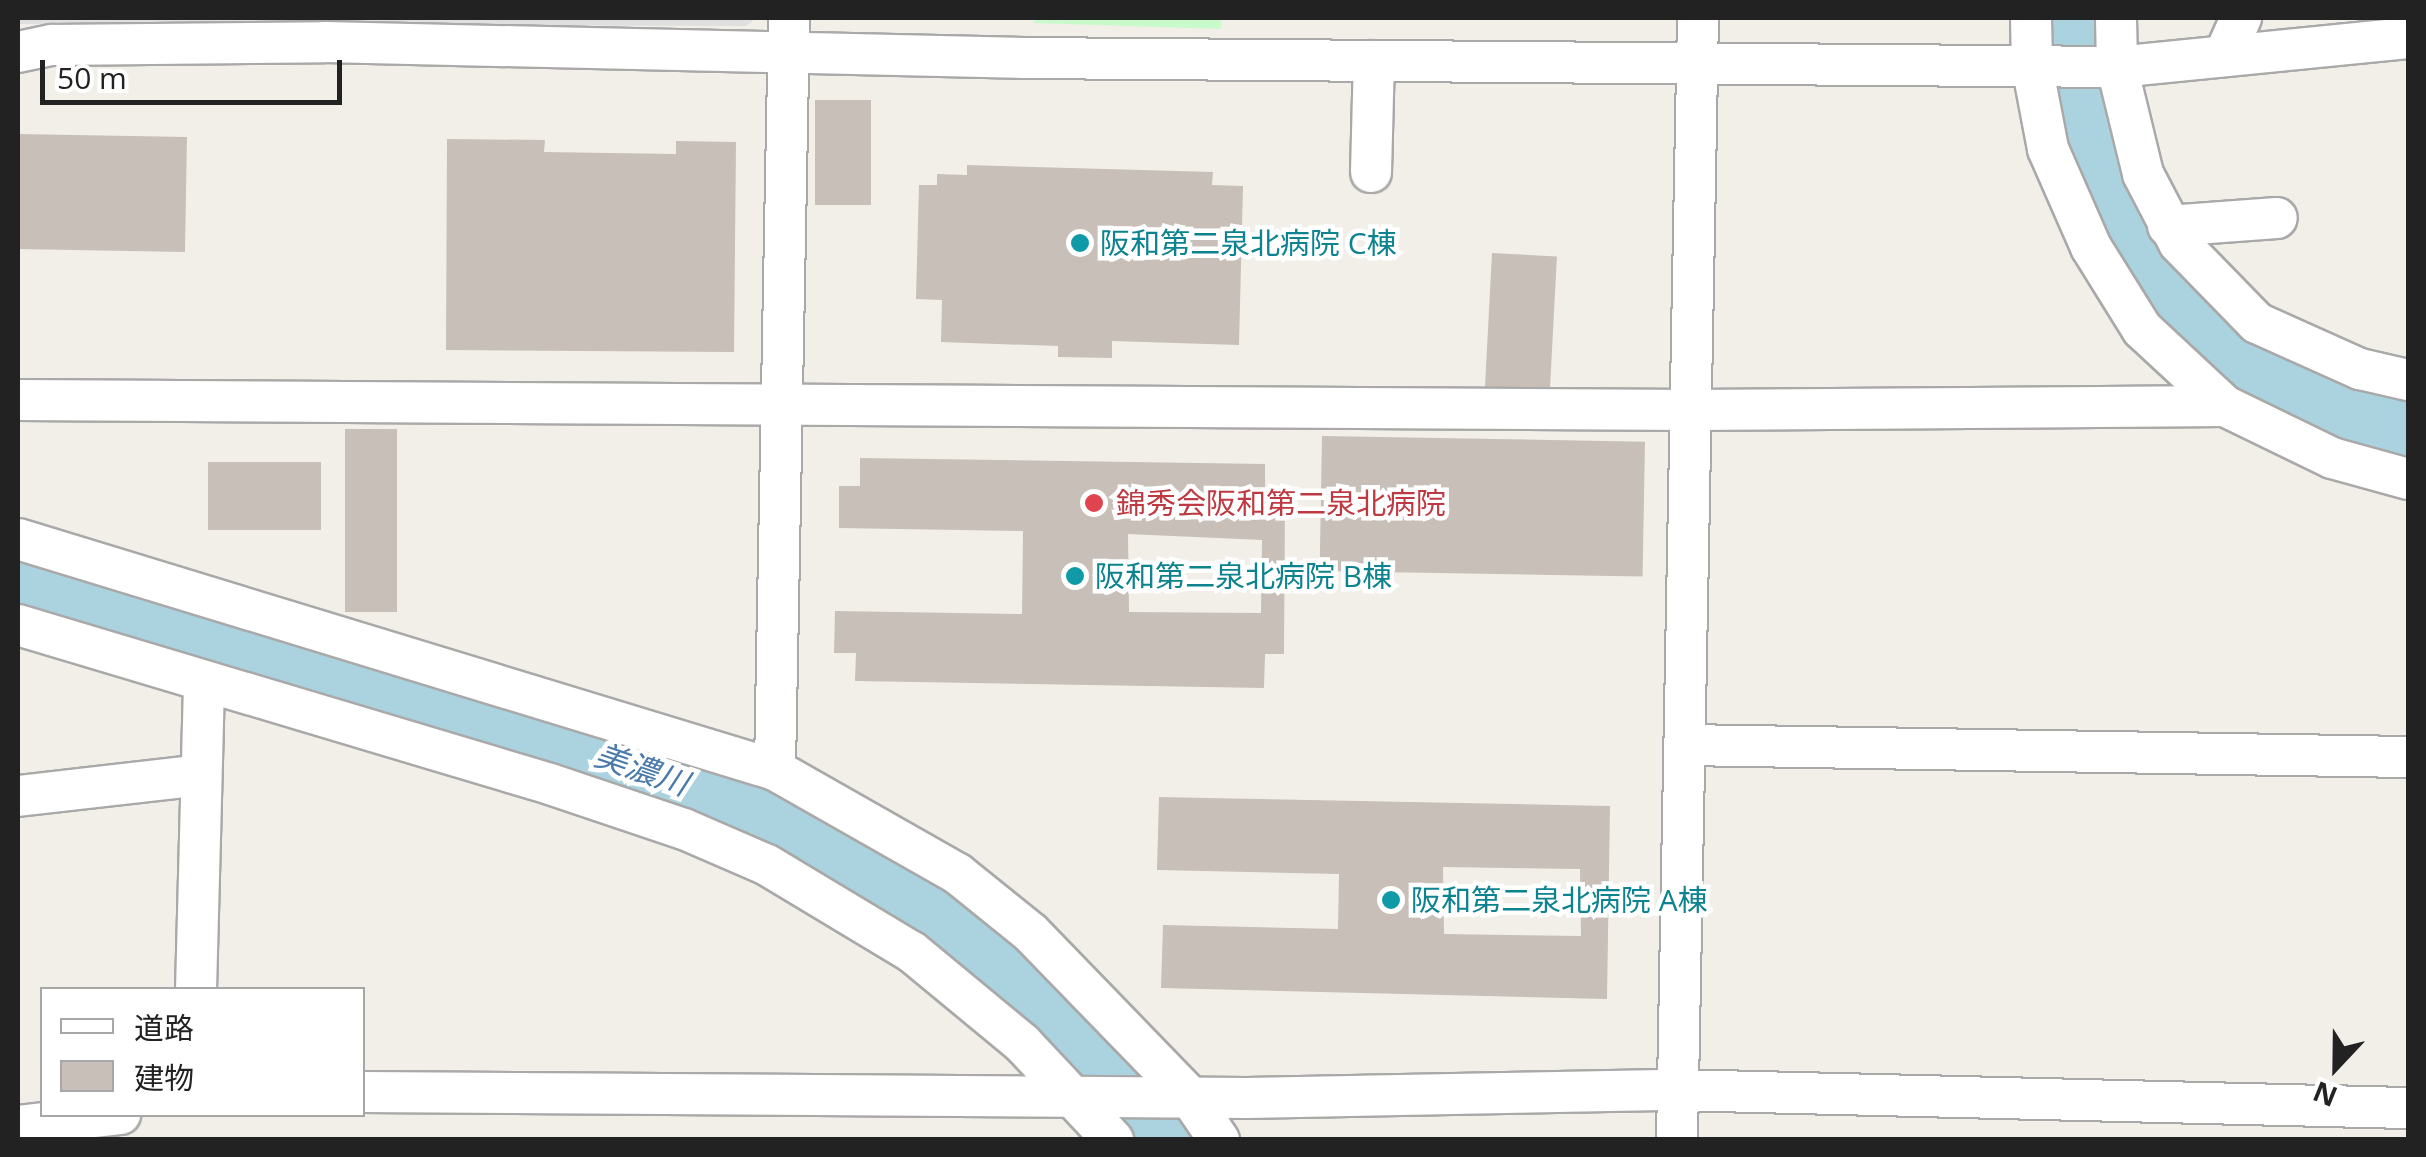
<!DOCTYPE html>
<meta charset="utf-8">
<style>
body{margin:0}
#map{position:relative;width:2426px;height:1157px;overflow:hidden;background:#f2efe9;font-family:"Open Sans","Noto Sans JP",sans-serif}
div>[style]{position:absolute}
.residential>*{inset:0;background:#e0dfdf}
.park>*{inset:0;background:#c8facc}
.river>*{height:72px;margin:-36px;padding:0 36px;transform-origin:36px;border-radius:36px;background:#aad3df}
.building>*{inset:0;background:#c7bfb8;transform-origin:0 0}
.roads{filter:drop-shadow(2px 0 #a9a9a9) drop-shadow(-2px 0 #a9a9a9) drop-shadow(0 2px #a9a9a9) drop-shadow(0 -2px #a9a9a9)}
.minor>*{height:40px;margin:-20px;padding:0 20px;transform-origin:20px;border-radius:20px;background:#fff}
.dots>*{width:28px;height:28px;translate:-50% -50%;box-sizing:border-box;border:5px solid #fff;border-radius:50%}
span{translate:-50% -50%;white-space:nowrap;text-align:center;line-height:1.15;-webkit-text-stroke:9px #fff;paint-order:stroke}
.culture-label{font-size:30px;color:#0d838f}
.left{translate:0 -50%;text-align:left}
.health-label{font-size:30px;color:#be3a42}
.water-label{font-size:32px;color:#4a7aab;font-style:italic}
.frame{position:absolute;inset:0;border:20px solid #222;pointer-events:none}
.legend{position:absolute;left:40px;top:987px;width:325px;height:130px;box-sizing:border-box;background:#fff;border:2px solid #a7a7a7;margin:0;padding:12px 18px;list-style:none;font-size:30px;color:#222}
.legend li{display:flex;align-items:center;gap:20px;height:50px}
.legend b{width:50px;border:2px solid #a7a7a7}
.north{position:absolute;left:2286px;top:1017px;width:100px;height:100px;-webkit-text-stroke:8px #fff;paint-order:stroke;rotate:202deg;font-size:28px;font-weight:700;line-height:40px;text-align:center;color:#222}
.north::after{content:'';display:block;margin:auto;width:35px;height:45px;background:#222;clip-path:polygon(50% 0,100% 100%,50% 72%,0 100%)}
.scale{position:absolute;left:40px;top:60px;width:302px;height:45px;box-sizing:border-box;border:5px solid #222;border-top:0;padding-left:12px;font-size:30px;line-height:35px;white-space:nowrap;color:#222;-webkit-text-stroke:8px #fff;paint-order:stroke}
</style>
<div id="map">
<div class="residential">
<div style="clip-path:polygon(18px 18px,756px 18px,746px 26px,18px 24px)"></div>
</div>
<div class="park">
<div style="clip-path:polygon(1035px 18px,1221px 18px,1221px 29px,1034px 23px)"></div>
</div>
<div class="river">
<div style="left:2073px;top:18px;width:81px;rotate:82.2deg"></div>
<div style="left:2084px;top:98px;width:103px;rotate:73.7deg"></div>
<div style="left:2113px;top:197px;width:120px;rotate:57.2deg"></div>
<div style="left:2178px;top:298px;width:86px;rotate:45deg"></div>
<div style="left:2239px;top:359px;width:111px;rotate:24deg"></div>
<div style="left:2340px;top:404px;width:70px;rotate:14.8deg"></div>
<div style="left:18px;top:581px;width:651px;rotate:16.6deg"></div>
<div style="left:642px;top:767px;width:125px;rotate:21.6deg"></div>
<div style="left:758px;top:813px;width:222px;rotate:29.1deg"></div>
<div style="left:952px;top:921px;width:139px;rotate:40.3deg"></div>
<div style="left:1058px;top:1011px;width:167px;rotate:50.6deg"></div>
</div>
<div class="building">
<div style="left:815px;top:100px;width:56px;height:105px"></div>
<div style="left:18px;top:134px;width:169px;height:115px;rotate:1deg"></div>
<div style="clip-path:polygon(447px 139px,545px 140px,544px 152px,676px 154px,676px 141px,736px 142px,734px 352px,446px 350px)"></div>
<div style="clip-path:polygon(967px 165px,1213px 172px,1212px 185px,1243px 186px,1239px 345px,1112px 341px,1112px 358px,1058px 357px,1058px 346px,941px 342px,942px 300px,916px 299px,919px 185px,937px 185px,937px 174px,967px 175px)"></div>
<div style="left:1492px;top:253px;width:65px;height:135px;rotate:3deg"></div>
<div style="left:345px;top:429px;width:52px;height:183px"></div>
<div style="left:1322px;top:436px;width:323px;height:135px;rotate:1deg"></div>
<div style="clip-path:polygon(evenodd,860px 458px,1265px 464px,1265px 500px,1285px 501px,1284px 654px,1265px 654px,1264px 688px,855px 681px,856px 653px,834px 653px,835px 611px,1022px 614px,1023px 531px,839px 528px,839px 486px,860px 486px,860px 458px,1128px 534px,1262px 540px,1261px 613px,1129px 612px,1128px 534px)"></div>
<div style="left:321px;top:462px;width:68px;height:113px;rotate:90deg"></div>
<div style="clip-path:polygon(evenodd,1159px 797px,1610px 806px,1607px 999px,1161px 988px,1163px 925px,1338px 929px,1339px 874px,1157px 870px,1159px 797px,1443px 867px,1580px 869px,1581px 936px,1444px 934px,1443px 867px)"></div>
</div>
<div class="roads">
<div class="minor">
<div style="left:789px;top:18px;width:752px;rotate:91.07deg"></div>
<div style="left:775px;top:770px;width:210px;rotate:29.6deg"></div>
<div style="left:958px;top:874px;width:92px;rotate:38.9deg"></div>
<div style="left:1030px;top:932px;width:230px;rotate:45.9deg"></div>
<div style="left:1190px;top:1097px;width:52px;rotate:56deg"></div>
<div style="left:2031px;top:18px;width:47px;rotate:88.8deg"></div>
<div style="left:2032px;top:65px;width:86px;rotate:79.2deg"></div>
<div style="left:2048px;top:149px;width:107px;rotate:66.3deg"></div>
<div style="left:2091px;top:247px;width:97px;rotate:58.1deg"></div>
<div style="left:2142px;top:329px;width:113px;rotate:42.9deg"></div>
<div style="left:2225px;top:406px;width:119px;rotate:25.9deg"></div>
<div style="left:2332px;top:458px;width:79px;rotate:15.4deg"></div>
<div style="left:2116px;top:18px;width:49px;rotate:88.8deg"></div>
<div style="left:2117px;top:67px;width:110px;rotate:76.3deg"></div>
<div style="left:2143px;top:174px;width:78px;rotate:62.4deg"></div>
<div style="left:2179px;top:243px;width:112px;rotate:45.7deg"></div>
<div style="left:2257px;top:323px;width:113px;rotate:24.1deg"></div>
<div style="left:2360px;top:369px;width:49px;rotate:12.9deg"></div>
<div style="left:18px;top:52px;width:35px;rotate:-12deg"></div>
<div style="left:52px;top:45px;width:273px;rotate:-0.6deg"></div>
<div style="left:325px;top:42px;width:699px;rotate:1.31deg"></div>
<div style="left:1024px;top:58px;width:1093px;rotate:0.47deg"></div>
<div style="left:2117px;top:67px;width:292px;rotate:-5.7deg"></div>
<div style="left:2224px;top:56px;width:42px;rotate:-65.9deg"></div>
<div style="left:1371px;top:172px;width:111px;rotate:-88.5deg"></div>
<div style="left:2168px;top:226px;width:109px;rotate:-4.2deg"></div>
<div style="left:18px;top:400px;width:1675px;rotate:0.34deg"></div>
<div style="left:1693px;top:410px;width:532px;rotate:-0.43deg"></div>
<div style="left:18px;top:539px;width:791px;rotate:16.97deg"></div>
<div style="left:18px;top:625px;width:555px;rotate:16.64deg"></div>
<div style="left:550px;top:784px;width:141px;rotate:18.6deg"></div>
<div style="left:684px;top:829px;width:90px;rotate:23.4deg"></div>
<div style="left:767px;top:865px;width:169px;rotate:31deg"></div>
<div style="left:912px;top:952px;width:143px;rotate:39.6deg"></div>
<div style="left:1022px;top:1043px;width:133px;rotate:46.8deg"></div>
<div style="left:1684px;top:745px;width:724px;rotate:0.95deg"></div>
<div style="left:18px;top:796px;width:184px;rotate:-6.5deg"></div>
<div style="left:196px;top:990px;width:308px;rotate:-88.5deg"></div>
<div style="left:362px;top:1092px;width:885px;rotate:0.39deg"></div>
<div style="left:1247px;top:1098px;width:428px;rotate:-1.1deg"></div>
<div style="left:1675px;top:1090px;width:733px;rotate:1.41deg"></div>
<div style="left:18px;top:1126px;width:103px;rotate:-6.7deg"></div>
<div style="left:1677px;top:1140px;width:1122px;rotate:-88.93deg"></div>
</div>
</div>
<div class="dots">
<div style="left:1080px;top:243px;background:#0f9aa8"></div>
<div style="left:1094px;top:503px;background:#e0444e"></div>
<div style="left:1075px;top:576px;background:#0f9aa8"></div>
<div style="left:1391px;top:900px;background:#0f9aa8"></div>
</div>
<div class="culture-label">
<span class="left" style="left:1100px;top:243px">阪和第二泉北病院 C棟</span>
<span class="left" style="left:1095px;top:576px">阪和第二泉北病院 B棟</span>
<span class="left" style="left:1411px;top:900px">阪和第二泉北病院 A棟</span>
</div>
<div class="health-label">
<span class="left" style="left:1116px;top:503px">錦秀会阪和第二泉北病院</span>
</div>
<div class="water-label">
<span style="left:642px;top:769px;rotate:19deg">美濃川</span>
</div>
<div class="frame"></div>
<ul class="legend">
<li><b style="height:12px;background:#fff"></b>道路</li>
<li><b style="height:28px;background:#c7bfb8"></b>建物</li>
</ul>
<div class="north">N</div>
<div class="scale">50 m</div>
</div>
